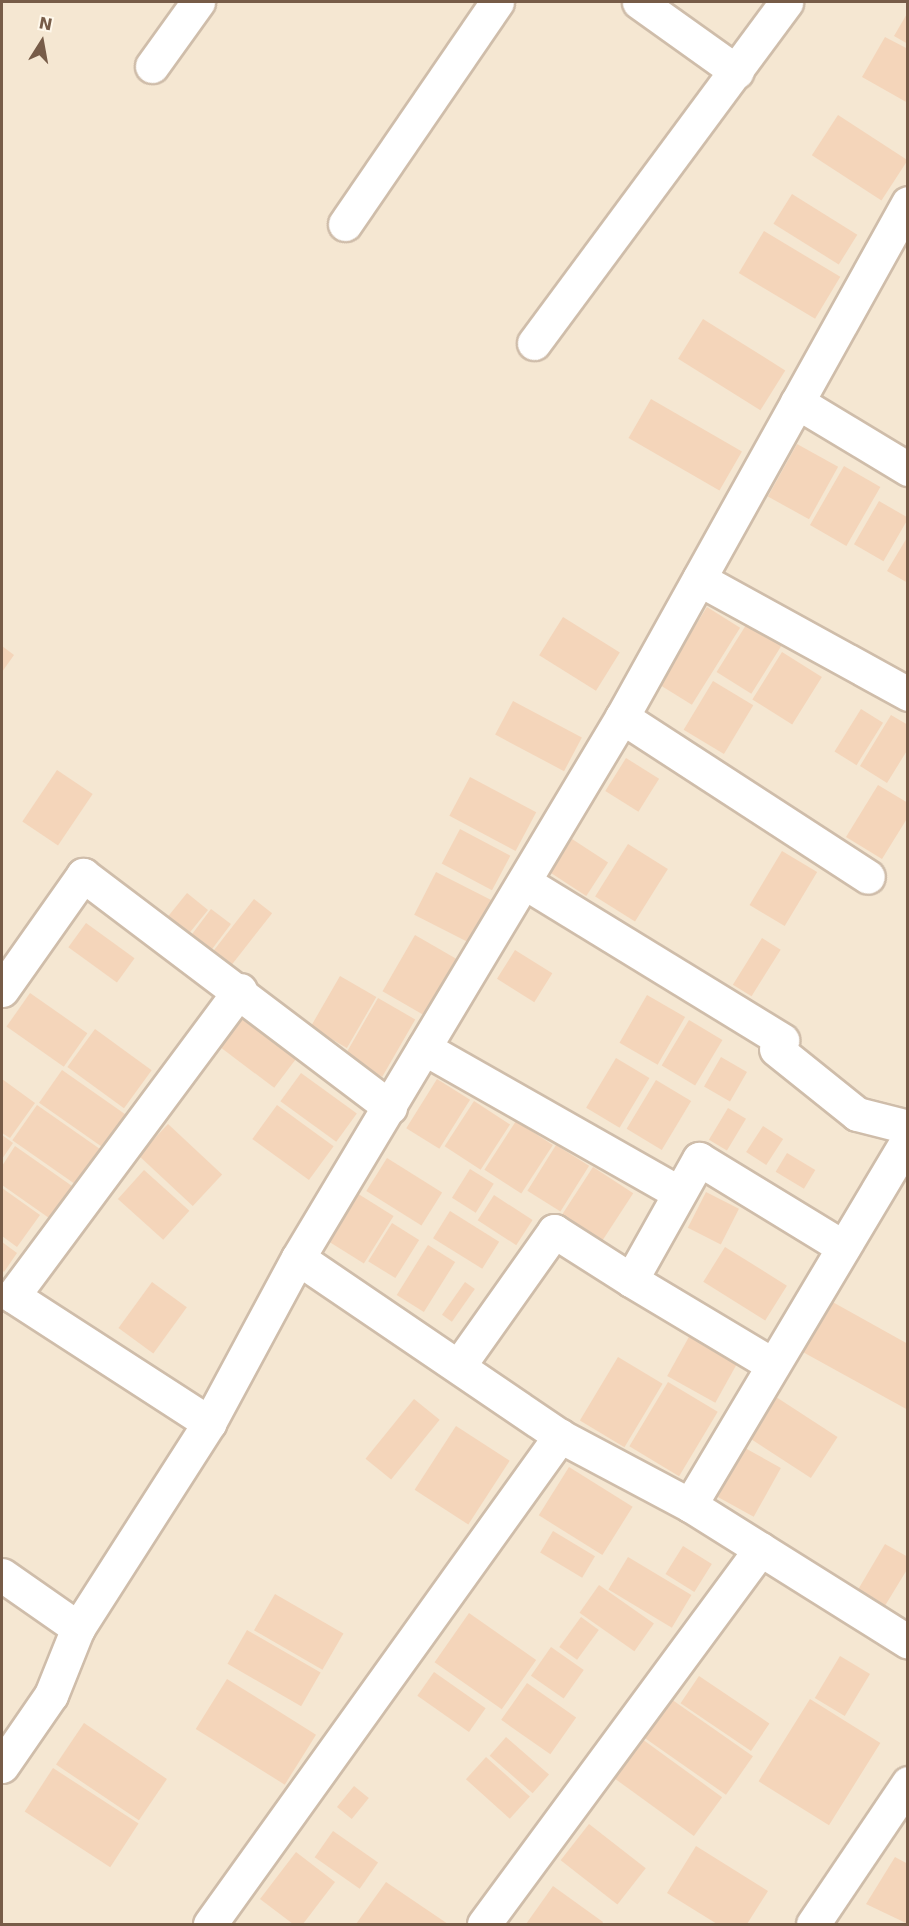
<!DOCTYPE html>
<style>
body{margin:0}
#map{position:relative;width:909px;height:1926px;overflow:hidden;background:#fdf5e4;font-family:"DejaVu Sans",sans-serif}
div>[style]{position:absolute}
.residential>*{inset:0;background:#f5e7d2;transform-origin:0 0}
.building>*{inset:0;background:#f4d5ba;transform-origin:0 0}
.roads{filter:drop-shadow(2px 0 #cfbdaa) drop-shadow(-2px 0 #cfbdaa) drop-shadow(0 2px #cfbdaa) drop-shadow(0 -2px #cfbdaa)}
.minor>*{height:33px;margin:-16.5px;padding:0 16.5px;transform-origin:16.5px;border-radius:16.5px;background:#fff}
span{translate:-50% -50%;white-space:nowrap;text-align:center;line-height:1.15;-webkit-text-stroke:4.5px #fff8eb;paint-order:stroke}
.frame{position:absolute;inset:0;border:3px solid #775c48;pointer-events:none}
.north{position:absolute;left:12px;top:12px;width:60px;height:60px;-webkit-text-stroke:4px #fff8eb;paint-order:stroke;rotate:11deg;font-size:16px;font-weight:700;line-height:24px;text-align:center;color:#775c48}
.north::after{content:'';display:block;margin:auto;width:21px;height:27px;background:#775c48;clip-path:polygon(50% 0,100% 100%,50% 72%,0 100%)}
</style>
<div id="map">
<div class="residential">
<div style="left:2px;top:2px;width:905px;height:1922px"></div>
</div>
<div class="building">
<div style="clip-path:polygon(908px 12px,908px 44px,894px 36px)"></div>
<div style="clip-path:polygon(885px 37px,908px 49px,908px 103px,862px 77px)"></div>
<div style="left:838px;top:115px;width:83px;height:48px;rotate:33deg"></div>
<div style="left:792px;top:194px;width:77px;height:35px;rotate:32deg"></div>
<div style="left:764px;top:231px;width:89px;height:49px;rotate:31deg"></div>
<div style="left:703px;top:319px;width:97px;height:47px;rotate:32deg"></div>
<div style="left:651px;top:399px;width:105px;height:45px;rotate:30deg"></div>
<div style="left:797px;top:444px;width:47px;height:60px;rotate:29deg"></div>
<div style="left:844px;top:466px;width:42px;height:68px;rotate:30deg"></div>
<div style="left:879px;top:501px;width:34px;height:50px;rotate:30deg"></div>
<div style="clip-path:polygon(908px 536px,908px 583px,887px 571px)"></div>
<div style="left:707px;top:607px;width:39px;height:91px;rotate:32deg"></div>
<div style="left:563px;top:617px;width:67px;height:45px;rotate:32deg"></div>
<div style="left:751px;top:617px;width:41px;height:65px;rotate:32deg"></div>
<div style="clip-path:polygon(2px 646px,14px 655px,2px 672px)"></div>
<div style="left:782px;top:652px;width:47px;height:56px;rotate:32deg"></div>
<div style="left:713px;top:681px;width:47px;height:57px;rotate:31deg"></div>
<div style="left:513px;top:701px;width:78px;height:38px;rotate:28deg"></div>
<div style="left:861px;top:709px;width:26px;height:50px;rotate:32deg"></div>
<div style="clip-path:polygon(891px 715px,908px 725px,908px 749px,887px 783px,860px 766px)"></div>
<div style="left:626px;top:758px;width:39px;height:39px;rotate:32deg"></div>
<div style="left:57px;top:770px;width:43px;height:62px;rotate:34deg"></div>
<div style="left:470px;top:777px;width:75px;height:44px;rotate:28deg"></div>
<div style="clip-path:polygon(878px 785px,908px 803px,908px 817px,882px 859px,846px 837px)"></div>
<div style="left:460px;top:829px;width:57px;height:39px;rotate:28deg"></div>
<div style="left:572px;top:839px;width:43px;height:40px;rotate:33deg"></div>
<div style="left:628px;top:844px;width:47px;height:62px;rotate:32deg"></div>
<div style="left:782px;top:851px;width:41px;height:63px;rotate:31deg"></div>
<div style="left:436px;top:872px;width:63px;height:48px;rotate:27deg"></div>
<div style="left:187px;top:893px;width:27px;height:35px;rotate:39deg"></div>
<div style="left:254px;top:899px;width:23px;height:69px;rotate:38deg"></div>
<div style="left:211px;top:909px;width:25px;height:36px;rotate:37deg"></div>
<div style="left:86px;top:923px;width:60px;height:30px;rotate:36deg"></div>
<div style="left:415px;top:935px;width:50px;height:65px;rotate:30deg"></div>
<div style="left:762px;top:938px;width:22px;height:55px;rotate:32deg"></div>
<div style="left:515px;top:950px;width:44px;height:34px;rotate:32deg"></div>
<div style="left:340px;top:976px;width:42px;height:59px;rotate:30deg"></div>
<div style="left:30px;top:993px;width:70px;height:41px;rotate:35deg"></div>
<div style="left:647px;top:995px;width:44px;height:55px;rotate:30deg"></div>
<div style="left:378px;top:998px;width:43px;height:66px;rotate:30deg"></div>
<div style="left:246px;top:1014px;width:67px;height:42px;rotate:37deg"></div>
<div style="left:689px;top:1020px;width:39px;height:53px;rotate:31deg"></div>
<div style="left:95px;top:1029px;width:70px;height:47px;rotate:36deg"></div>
<div style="left:721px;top:1057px;width:30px;height:34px;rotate:30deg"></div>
<div style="left:616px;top:1058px;width:39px;height:58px;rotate:31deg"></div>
<div style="left:62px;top:1070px;width:78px;height:40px;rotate:35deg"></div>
<div style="left:301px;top:1073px;width:69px;height:35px;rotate:36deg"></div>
<div style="clip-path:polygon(2px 1079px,35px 1103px,10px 1138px,2px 1133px)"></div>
<div style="left:437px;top:1079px;width:39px;height:58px;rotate:32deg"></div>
<div style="left:656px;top:1080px;width:41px;height:57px;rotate:31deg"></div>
<div style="left:474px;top:1101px;width:43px;height:54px;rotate:33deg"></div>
<div style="left:37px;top:1105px;width:76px;height:43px;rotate:35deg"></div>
<div style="left:277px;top:1105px;width:70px;height:42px;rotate:36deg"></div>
<div style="left:728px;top:1108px;width:21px;height:37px;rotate:31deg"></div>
<div style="left:516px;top:1121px;width:44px;height:58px;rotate:33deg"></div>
<div style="left:168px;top:1124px;width:74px;height:43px;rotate:43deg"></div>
<div style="left:763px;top:1126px;width:24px;height:31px;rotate:33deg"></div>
<div style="clip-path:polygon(2px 1135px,13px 1143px,2px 1159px)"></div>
<div style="left:556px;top:1145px;width:39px;height:54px;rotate:32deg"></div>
<div style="clip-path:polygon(15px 1146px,72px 1186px,49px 1218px,2px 1185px,2px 1166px)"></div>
<div style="left:787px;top:1153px;width:33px;height:22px;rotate:31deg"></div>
<div style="left:387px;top:1158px;width:65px;height:39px;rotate:32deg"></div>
<div style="left:593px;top:1167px;width:48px;height:59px;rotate:33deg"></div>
<div style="left:470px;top:1169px;width:28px;height:34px;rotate:32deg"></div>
<div style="left:144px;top:1170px;width:61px;height:39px;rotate:42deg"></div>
<div style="clip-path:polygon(2px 1188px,40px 1215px,17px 1247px,2px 1236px)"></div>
<div style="left:352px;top:1190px;width:49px;height:56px;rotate:32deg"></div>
<div style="left:706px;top:1192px;width:37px;height:40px;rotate:27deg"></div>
<div style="left:494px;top:1195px;width:46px;height:30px;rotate:33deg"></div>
<div style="left:450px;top:1211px;width:58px;height:32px;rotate:32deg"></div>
<div style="left:392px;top:1223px;width:32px;height:45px;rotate:32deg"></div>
<div style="clip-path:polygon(2px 1242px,17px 1253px,4px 1272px,2px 1270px)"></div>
<div style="left:428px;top:1245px;width:32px;height:59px;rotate:32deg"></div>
<div style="left:725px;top:1247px;width:73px;height:41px;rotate:32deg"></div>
<div style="left:152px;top:1282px;width:43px;height:57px;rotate:36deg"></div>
<div style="left:465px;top:1282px;width:12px;height:40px;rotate:35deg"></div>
<div style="clip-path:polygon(829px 1300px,908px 1344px,908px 1410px,801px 1351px)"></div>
<div style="left:690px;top:1335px;width:55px;height:47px;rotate:29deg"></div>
<div style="left:618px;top:1357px;width:52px;height:74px;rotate:31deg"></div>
<div style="left:668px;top:1382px;width:58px;height:75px;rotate:31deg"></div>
<div style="left:773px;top:1395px;width:77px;height:49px;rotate:33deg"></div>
<div style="left:414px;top:1399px;width:33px;height:77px;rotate:39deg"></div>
<div style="left:456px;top:1426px;width:64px;height:76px;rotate:33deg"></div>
<div style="left:745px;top:1448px;width:41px;height:56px;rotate:29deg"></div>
<div style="left:569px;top:1467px;width:75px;height:57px;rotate:32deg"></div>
<div style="left:553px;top:1531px;width:49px;height:25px;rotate:31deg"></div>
<div style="clip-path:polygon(885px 1544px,908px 1557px,908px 1568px,883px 1609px,856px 1593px)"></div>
<div style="left:683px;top:1546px;width:34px;height:33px;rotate:32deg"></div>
<div style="left:628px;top:1557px;width:74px;height:38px;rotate:31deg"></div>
<div style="left:599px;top:1585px;width:67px;height:34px;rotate:35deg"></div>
<div style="left:275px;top:1594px;width:79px;height:42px;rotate:30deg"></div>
<div style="left:469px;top:1613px;width:82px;height:60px;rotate:35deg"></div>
<div style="left:581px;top:1617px;width:22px;height:37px;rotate:36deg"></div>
<div style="left:247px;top:1630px;width:85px;height:39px;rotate:30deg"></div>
<div style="left:551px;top:1647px;width:40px;height:35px;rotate:35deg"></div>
<div style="left:840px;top:1656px;width:35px;height:49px;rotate:31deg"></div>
<div style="left:434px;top:1672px;width:63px;height:29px;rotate:35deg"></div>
<div style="left:699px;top:1676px;width:85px;height:33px;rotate:34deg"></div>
<div style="left:227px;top:1679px;width:105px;height:59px;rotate:32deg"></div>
<div style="left:527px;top:1683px;width:60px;height:45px;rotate:35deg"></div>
<div style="left:671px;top:1699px;width:100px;height:47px;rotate:35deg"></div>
<div style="left:810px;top:1699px;width:83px;height:97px;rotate:32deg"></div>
<div style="left:84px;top:1723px;width:100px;height:50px;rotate:34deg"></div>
<div style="left:506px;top:1737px;width:57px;height:25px;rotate:41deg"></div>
<div style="left:642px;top:1739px;width:99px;height:48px;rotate:36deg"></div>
<div style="left:486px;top:1757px;width:59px;height:30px;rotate:42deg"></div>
<div style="left:53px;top:1768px;width:102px;height:52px;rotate:33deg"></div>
<div style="left:354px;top:1786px;width:19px;height:27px;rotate:39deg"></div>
<div style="left:589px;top:1824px;width:72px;height:46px;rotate:38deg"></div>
<div style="left:333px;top:1831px;width:55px;height:32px;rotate:35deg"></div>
<div style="clip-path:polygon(696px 1846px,768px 1891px,747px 1924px,717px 1924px,667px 1893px)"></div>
<div style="clip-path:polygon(296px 1852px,335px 1882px,303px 1924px,293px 1924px,260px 1899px)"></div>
<div style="clip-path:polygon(895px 1857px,908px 1864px,908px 1924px,866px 1904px)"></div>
<div style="clip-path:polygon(386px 1882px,448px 1924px,356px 1924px)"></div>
<div style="clip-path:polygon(553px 1886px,603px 1922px,602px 1924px,526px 1924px)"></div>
</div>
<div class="roads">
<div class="minor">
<div style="left:639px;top:2px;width:120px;rotate:35.5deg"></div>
<div style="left:152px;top:66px;width:79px;rotate:-54.3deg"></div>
<div style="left:908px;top:203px;width:588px;rotate:119.09deg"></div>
<div style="left:622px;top:717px;width:631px;rotate:120.92deg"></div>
<div style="left:298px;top:1258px;width:317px;rotate:34.2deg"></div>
<div style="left:560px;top:1436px;width:147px;rotate:28deg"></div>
<div style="left:690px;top:1505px;width:425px;rotate:-59.2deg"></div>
<div style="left:345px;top:224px;width:269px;rotate:-55.6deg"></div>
<div style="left:534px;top:343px;width:424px;rotate:-53.5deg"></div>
<div style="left:797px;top:402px;width:130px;rotate:31.1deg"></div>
<div style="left:699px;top:579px;width:239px;rotate:28.8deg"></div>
<div style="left:622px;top:717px;width:293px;rotate:33deg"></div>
<div style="left:524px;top:882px;width:303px;rotate:31.5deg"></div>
<div style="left:2px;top:990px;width:141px;rotate:-54.8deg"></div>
<div style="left:83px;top:875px;width:385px;rotate:37.1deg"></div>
<div style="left:240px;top:990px;width:381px;rotate:126.6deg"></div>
<div style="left:13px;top:1296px;width:234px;rotate:32.9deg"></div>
<div style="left:209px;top:1423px;width:187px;rotate:-61.7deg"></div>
<div style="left:424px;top:1048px;width:291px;rotate:29.6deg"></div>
<div style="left:776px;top:1049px;width:104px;rotate:38.7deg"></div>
<div style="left:857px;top:1114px;width:53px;rotate:14.3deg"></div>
<div style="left:631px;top:1280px;width:165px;rotate:30.9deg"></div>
<div style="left:460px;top:1364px;width:163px;rotate:-54.7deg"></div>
<div style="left:554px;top:1231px;width:91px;rotate:32.5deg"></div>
<div style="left:631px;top:1280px;width:139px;rotate:-60.7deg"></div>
<div style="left:699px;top:1159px;width:169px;rotate:31.4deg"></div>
<div style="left:690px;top:1505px;width:257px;rotate:32.1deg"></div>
<div style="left:2px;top:1575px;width:93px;rotate:34.9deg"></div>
<div style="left:78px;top:1628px;width:243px;rotate:-57.4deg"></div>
<div style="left:2px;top:1766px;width:86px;rotate:-55.4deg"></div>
<div style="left:51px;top:1695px;width:72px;rotate:-68.1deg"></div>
<div style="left:210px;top:1924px;width:601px;rotate:-54.35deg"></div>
<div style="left:484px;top:1924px;width:466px;rotate:-53.6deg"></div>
<div style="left:813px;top:1924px;width:170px;rotate:-56deg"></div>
</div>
</div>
<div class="frame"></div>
<div class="north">N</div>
</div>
